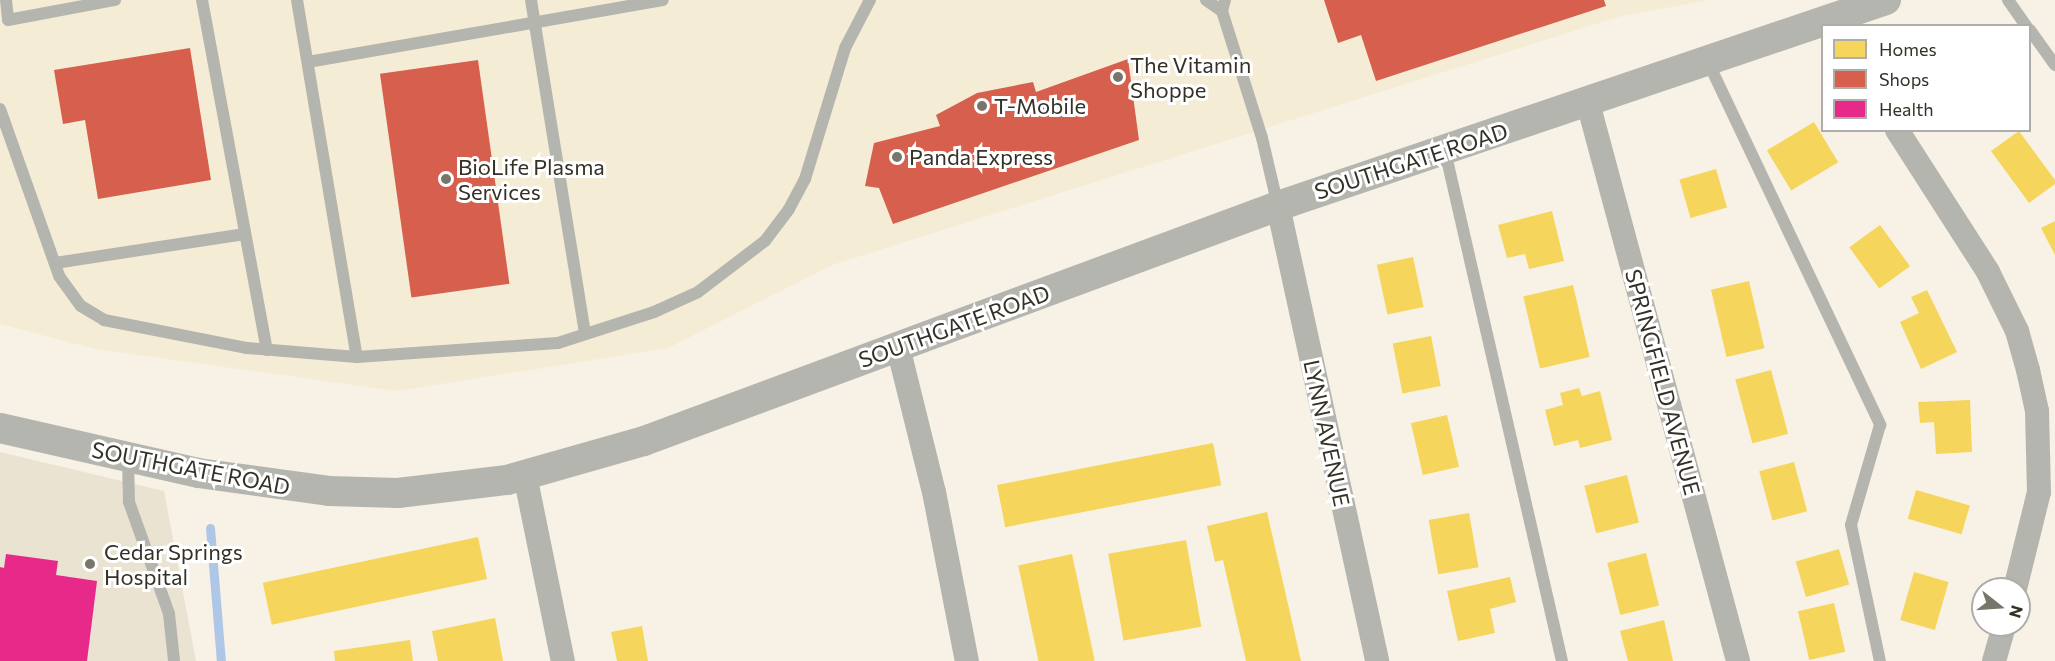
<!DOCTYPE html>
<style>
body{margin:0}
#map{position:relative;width:2055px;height:661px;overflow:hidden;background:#f7f2e5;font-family:Commissioner,sans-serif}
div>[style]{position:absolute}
.built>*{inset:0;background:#f5ecd5}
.medical>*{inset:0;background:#ebe3d2}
.homes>*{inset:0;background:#f6d55c;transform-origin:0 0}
.shops>*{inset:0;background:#d6604d;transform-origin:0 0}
.health>*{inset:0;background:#e7298a}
.stream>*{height:9px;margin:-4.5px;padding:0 4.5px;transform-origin:4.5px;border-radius:4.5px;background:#afc7e7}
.service>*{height:12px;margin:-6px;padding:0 6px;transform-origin:6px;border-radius:6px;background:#b5b5af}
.minor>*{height:24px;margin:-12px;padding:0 12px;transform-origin:12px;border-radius:12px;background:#b5b5af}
.tertiary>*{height:30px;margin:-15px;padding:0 15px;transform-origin:15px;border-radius:15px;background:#b5b5af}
.dots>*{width:16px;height:16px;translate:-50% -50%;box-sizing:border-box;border:3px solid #fff;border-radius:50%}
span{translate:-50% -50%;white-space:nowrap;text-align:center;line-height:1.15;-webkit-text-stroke:6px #fff;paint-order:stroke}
.poi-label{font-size:22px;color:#343127}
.left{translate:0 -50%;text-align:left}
.street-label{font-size:22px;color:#343127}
.legend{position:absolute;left:1821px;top:24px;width:210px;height:108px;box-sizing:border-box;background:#fff;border:2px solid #aeada9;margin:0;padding:8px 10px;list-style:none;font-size:18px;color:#343127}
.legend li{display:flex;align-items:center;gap:12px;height:30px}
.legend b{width:30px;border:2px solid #aeada9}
.north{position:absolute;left:1971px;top:577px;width:60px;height:60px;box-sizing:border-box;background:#fff;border:2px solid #aeada9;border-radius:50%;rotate:107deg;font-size:16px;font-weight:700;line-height:24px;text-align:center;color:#343127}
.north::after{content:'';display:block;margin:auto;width:21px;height:27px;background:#78756a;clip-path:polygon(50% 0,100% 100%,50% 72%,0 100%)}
</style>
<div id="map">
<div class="built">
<div style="clip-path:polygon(0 0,1708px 0,1618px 17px,832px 265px,668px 348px,397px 391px,95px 349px,0 324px)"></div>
</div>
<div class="medical">
<div style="clip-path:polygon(0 452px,164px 491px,196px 661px,0 661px)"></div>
</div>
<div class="homes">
<div style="left:1814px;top:122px;width:47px;height:55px;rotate:59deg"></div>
<div style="clip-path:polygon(2019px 131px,2055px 180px,2055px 184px,2029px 203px,1991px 151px)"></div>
<div style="left:1716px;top:169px;width:40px;height:38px;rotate:74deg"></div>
<div style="clip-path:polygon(1552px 211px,1564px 261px,1529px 269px,1525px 254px,1507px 258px,1498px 225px)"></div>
<div style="clip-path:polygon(2055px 221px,2055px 255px,2041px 228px)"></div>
<div style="left:1880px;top:225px;width:51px;height:38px;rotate:54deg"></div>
<div style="left:1413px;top:257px;width:51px;height:37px;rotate:78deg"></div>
<div style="left:1749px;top:281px;width:69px;height:39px;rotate:77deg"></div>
<div style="left:1573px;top:285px;width:74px;height:51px;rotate:77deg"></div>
<div style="clip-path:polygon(1927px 290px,1957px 352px,1921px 369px,1900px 322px,1919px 313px,1911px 297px)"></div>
<div style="left:1431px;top:336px;width:51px;height:39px;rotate:79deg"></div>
<div style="left:1771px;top:370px;width:66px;height:37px;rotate:75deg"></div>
<div style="clip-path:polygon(1579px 388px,1582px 396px,1600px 391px,1612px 440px,1580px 448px,1578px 440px,1554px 446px,1545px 410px,1563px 405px,1560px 393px)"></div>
<div style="clip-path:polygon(1970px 400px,1972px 452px,1936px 454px,1934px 422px,1920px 423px,1918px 402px)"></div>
<div style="left:1447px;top:415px;width:53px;height:37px;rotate:77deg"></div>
<div style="left:1213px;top:443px;width:43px;height:220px;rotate:79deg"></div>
<div style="left:1794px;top:462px;width:51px;height:36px;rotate:75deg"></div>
<div style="left:1627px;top:475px;width:49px;height:44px;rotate:76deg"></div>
<div style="left:1916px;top:490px;width:56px;height:30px;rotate:16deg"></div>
<div style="clip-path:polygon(1267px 512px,1301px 661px,1246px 661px,1223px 560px,1215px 562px,1207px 526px)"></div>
<div style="left:1469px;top:513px;width:55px;height:41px;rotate:80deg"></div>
<div style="left:478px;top:537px;width:43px;height:220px;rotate:78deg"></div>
<div style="left:1186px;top:540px;width:88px;height:79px;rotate:80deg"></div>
<div style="left:1839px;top:549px;width:37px;height:45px;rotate:74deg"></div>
<div style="left:1646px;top:553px;width:54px;height:40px;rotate:76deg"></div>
<div style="left:1072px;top:554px;width:109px;height:55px;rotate:78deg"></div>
<div style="left:1914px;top:572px;width:36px;height:50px;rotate:16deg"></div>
<div style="clip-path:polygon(1510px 577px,1516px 602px,1490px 609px,1495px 633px,1458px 641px,1447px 591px)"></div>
<div style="left:1834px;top:603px;width:50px;height:37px;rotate:77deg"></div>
<div style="clip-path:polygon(495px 618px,503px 661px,438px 661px,432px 631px)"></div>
<div style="clip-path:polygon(1664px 620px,1673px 661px,1628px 661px,1620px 631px)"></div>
<div style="clip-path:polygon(642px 626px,648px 661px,617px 661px,611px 632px)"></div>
<div style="clip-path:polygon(410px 640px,413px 661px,335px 661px,334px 651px)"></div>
</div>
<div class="shops">
<div style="clip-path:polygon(1324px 0,1604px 0,1606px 6px,1376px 81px,1361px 35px,1338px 43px)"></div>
<div style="clip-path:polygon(190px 48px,211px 180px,98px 199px,85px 120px,63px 124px,54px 70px)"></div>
<div style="clip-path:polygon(1128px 59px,1139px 140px,893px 224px,879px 188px,865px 186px,874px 143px,940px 126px,936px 115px,977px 93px,1033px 82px,1036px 92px)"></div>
<div style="left:478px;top:60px;width:226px;height:99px;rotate:82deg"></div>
</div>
<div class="health">
<div style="clip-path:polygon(6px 554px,58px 561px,56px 575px,97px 581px,87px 661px,0 661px,0 567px,4px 568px)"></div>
</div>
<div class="stream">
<div style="left:210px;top:528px;width:133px;rotate:85.3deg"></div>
</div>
<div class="service">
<div style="left:6px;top:0;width:20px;rotate:84deg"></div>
<div style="left:8px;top:20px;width:109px;rotate:-10.6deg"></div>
<div style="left:202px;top:0;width:356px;rotate:79.5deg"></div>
<div style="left:297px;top:0;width:362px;rotate:80.5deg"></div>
<div style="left:531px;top:0;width:338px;rotate:80.8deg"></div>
<div style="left:1206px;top:0;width:19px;rotate:35deg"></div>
<div style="left:1225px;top:0;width:11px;rotate:105deg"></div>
<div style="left:1222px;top:11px;width:133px;rotate:72.5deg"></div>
<div style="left:1262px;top:138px;width:70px;rotate:76.8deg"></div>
<div style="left:2008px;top:0;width:32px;rotate:55deg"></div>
<div style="left:2030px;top:30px;width:43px;rotate:54.5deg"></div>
<div style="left:308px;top:62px;width:360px;rotate:-9.9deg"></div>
<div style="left:1708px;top:62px;width:402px;rotate:64.6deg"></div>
<div style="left:1880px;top:425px;width:104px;rotate:106.2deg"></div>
<div style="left:1851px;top:525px;width:139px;rotate:78deg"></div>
<div style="left:0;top:109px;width:177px;rotate:70.5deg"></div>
<div style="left:59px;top:276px;width:37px;rotate:54deg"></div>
<div style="left:81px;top:306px;width:27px;rotate:31deg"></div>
<div style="left:104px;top:320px;width:146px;rotate:11.1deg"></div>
<div style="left:247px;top:348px;width:110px;rotate:4.7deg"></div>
<div style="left:357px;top:357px;width:201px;rotate:-4deg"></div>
<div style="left:558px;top:343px;width:101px;rotate:-17.9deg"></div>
<div style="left:654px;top:312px;width:48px;rotate:-24.4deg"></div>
<div style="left:698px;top:292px;width:84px;rotate:-37.3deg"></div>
<div style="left:765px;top:241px;width:40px;rotate:-53deg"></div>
<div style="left:789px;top:209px;width:34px;rotate:-62deg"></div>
<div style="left:805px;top:179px;width:137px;rotate:-73deg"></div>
<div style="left:845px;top:48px;width:54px;rotate:-62.5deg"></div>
<div style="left:1445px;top:151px;width:523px;rotate:77.08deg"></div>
<div style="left:55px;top:263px;width:192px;rotate:-8.7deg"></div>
<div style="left:128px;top:459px;width:43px;rotate:88.7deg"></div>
<div style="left:129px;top:502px;width:119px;rotate:70.3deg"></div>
<div style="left:169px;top:614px;width:47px;rotate:83.9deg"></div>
</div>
<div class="minor">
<div style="left:1588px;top:103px;width:578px;rotate:74.95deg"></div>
<div style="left:1897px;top:130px;width:169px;rotate:57.3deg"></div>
<div style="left:1988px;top:272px;width:66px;rotate:63.8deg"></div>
<div style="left:2017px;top:331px;width:41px;rotate:74.2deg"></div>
<div style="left:2028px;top:370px;width:42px;rotate:77.6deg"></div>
<div style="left:2037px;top:411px;width:81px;rotate:88.6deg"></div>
<div style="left:2039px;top:492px;width:100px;rotate:103.9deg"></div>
<div style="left:1278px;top:206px;width:466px;rotate:77.7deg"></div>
<div style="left:898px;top:347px;width:149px;rotate:76.1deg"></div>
<div style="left:934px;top:492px;width:172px;rotate:79deg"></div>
<div style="left:525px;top:475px;width:190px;rotate:78.5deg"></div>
<div style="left:1994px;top:661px;width:37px;rotate:-74deg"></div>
</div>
<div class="tertiary">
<div style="left:0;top:428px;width:203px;rotate:12.8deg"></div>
<div style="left:198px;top:473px;width:132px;rotate:7.8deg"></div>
<div style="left:329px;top:491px;width:69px;rotate:1.7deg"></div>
<div style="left:398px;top:493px;width:110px;rotate:-6.8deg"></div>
<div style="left:507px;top:480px;width:142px;rotate:-15.9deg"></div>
<div style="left:644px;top:441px;width:676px;rotate:-20.34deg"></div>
<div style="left:1278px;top:206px;width:642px;rotate:-18.72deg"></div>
</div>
<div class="dots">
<div style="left:1118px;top:77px;background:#78756a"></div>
<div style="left:982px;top:106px;background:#78756a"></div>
<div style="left:897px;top:157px;background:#78756a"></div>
<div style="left:446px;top:179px;background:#78756a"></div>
<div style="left:90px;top:564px;background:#78756a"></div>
</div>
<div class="poi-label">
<span class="left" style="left:1130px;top:77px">The Vitamin<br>Shoppe</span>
<span class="left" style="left:994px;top:106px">T-Mobile</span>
<span class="left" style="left:909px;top:157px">Panda Express</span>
<span class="left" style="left:458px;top:179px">BioLife Plasma<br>Services</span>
<span class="left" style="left:104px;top:564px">Cedar Springs<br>Hospital</span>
</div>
<div class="street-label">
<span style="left:1411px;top:161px;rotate:-18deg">SOUTHGATE ROAD</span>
<span style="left:954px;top:326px;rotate:-20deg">SOUTHGATE ROAD</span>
<span style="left:1663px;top:382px;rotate:75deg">SPRINGFIELD AVENUE</span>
<span style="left:1327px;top:433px;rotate:78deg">LYNN AVENUE</span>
<span style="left:191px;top:468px;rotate:11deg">SOUTHGATE ROAD</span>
</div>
<ul class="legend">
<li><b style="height:16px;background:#f6d55c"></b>Homes</li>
<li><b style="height:16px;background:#d6604d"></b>Shops</li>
<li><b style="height:16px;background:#e7298a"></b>Health</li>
</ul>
<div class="north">N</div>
</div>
